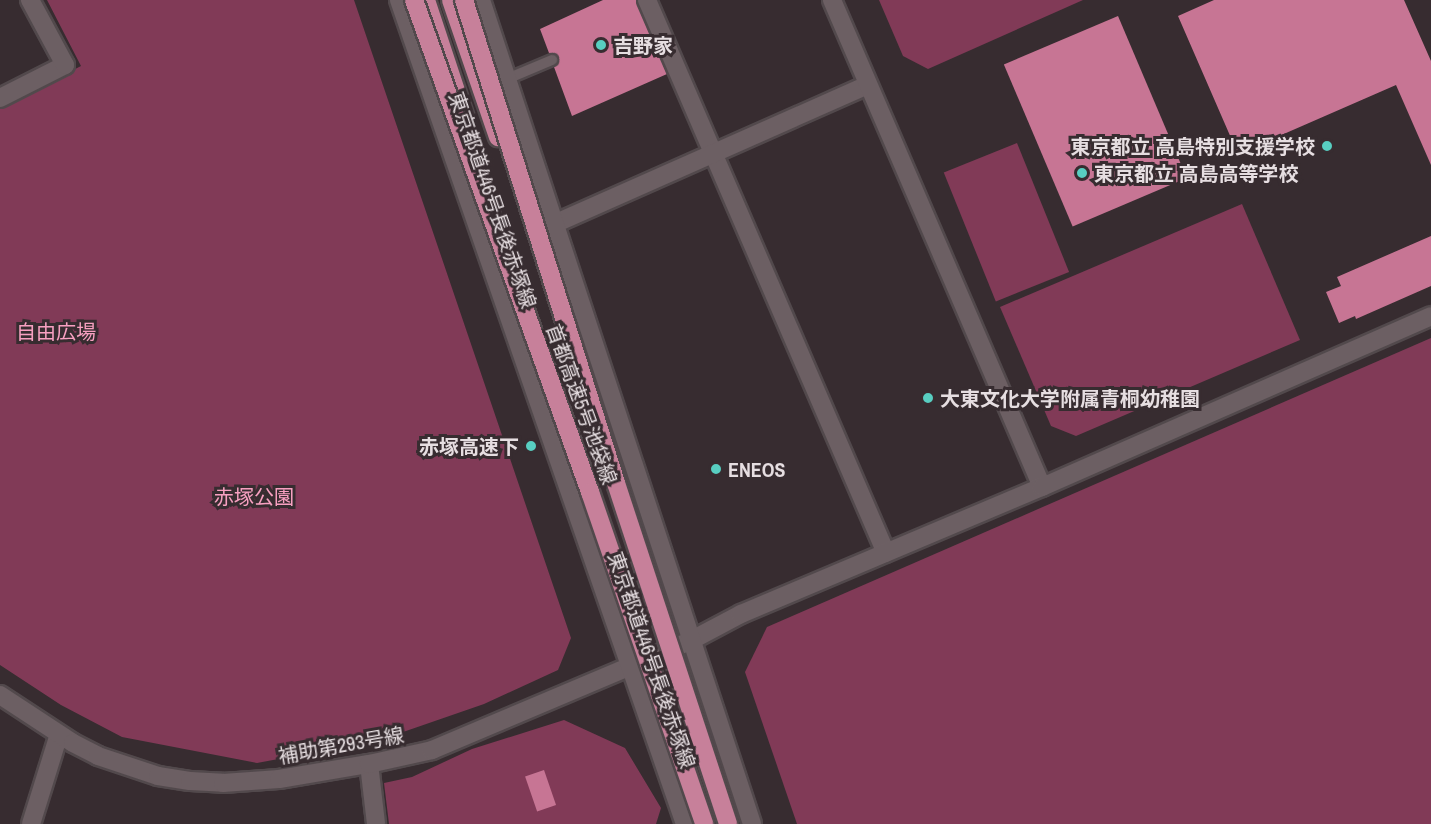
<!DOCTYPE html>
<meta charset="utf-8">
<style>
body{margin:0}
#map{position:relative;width:1431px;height:824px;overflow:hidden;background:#372c30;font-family:"Archivo Narrow","Noto Sans JP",sans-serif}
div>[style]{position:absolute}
.green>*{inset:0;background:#813a57;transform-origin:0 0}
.building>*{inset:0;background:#c77594;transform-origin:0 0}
.roads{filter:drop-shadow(2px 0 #52494c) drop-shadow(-2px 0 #52494c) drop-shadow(0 2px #52494c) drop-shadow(0 -2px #52494c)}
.service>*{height:10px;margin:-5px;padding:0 5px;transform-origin:5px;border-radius:5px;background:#6c5f63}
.minor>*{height:18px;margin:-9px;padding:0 9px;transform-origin:9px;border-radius:9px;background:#6c5f63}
.tertiary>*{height:18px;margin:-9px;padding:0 9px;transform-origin:9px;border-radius:9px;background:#6c5f63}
.secondary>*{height:18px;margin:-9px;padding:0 9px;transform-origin:9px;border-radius:9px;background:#6c5f63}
.motorway>*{height:18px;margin:-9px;padding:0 9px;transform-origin:9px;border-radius:9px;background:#c7809a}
.bridges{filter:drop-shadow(2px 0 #52494c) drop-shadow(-2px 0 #52494c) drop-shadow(0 2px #52494c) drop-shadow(0 -2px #52494c)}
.motorway-bridge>*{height:18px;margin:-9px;padding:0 9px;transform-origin:9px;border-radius:9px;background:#c7809a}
.dots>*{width:16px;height:16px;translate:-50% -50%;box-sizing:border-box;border:3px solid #372c30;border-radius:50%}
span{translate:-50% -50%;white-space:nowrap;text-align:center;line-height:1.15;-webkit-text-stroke:6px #372c30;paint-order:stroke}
.poi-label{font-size:20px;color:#e6dee1;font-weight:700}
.left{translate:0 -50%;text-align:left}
.right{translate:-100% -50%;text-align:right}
.street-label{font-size:20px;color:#e6dee1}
.park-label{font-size:20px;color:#f8a0c1}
</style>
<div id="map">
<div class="green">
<div style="clip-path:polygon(47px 0,354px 0,571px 638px,558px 670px,484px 704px,380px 740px,257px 763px,122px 737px,61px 705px,0 665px,0 108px,81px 66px)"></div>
<div style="clip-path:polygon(879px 0,1083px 0,928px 69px,903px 56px)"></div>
<div style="left:1017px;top:143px;width:139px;height:79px;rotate:68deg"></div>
<div style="clip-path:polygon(1242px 204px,1300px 340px,1076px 436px,1051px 426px,1000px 307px)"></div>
<div style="clip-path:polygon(1431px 338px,1431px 824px,797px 824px,745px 672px,767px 627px)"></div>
<div style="clip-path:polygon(564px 720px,625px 748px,661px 808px,656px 824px,389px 824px,384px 783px,412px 777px,472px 749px)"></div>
</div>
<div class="building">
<div style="clip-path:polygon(603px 0,636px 0,667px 74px,572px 116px,554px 67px,558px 64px,559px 58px,556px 54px,549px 53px,540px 29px)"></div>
<div style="clip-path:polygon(1214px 0,1404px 0,1431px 61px,1431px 165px,1396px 85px,1238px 154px,1178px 16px)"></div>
<div style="left:1118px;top:16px;width:176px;height:124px;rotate:67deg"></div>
<div style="clip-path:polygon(1431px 236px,1431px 286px,1356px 319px,1355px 316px,1339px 323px,1326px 292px,1341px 286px,1337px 277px)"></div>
<div style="left:544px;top:770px;width:37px;height:20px;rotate:71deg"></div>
</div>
<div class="roads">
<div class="service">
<div style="left:507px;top:79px;width:49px;rotate:-22.9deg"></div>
</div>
<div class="minor">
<div style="left:647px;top:0;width:602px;rotate:66.63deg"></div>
<div style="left:0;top:98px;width:73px;rotate:-26.9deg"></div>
<div style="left:65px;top:65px;width:74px;rotate:-118.3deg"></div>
<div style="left:554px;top:224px;width:343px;rotate:-23.9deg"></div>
<div style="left:369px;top:764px;width:60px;rotate:83.3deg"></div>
<div style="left:31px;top:824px;width:94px;rotate:-72.7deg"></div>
</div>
<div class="tertiary">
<div style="left:832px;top:0;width:530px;rotate:66.67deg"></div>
<div style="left:0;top:695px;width:87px;rotate:33.3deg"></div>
<div style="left:73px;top:743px;width:28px;rotate:27deg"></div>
<div style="left:98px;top:756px;width:63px;rotate:18.4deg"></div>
<div style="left:158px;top:776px;width:32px;rotate:9deg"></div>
<div style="left:190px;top:781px;width:33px;rotate:3deg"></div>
<div style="left:223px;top:783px;width:56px;rotate:-4.1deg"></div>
<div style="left:279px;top:779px;width:91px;rotate:-9.5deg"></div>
<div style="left:369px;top:764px;width:65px;rotate:-12.5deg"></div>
<div style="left:432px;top:750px;width:280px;rotate:-22.9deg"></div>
<div style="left:690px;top:641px;width:58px;rotate:-27.9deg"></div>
<div style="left:741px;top:614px;width:327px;rotate:-22.9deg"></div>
<div style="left:1042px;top:487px;width:425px;rotate:-23.7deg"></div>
</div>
<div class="secondary">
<div style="left:399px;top:0;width:872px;rotate:70.86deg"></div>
<div style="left:481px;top:0;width:867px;rotate:71.79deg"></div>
</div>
<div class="motorway">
<div style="left:426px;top:0;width:124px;rotate:71.7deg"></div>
<div style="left:451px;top:0;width:145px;rotate:71.1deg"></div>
</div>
</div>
<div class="bridges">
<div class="motorway-bridge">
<div style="left:414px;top:0;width:523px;rotate:70.32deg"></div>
<div style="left:590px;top:492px;width:351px;rotate:71deg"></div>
<div style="left:464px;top:0;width:506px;rotate:72.53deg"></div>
<div style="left:616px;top:483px;width:359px;rotate:71.8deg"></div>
</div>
</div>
<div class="dots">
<div style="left:601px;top:45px;background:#58cec1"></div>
<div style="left:1327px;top:146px;background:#58cec1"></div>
<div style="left:1082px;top:173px;background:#58cec1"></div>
<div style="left:928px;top:398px;background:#58cec1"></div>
<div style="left:531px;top:446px;background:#58cec1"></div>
<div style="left:716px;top:469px;background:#58cec1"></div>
</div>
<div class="poi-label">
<span class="left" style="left:613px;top:45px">吉野家</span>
<span class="right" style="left:1315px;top:146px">東京都立 高島特別支援学校</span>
<span class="left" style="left:1094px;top:173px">東京都立 高島高等学校</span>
<span class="left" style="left:940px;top:398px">大東文化大学附属青桐幼稚園</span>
<span class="right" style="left:519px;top:446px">赤塚高速下</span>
<span class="left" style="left:728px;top:469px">ENEOS</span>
</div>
<div class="street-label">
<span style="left:493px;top:200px;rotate:71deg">東京都道446号長後赤塚線</span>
<span style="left:582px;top:404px;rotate:70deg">首都高速5号池袋線</span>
<span style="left:652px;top:660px;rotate:71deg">東京都道446号長後赤塚線</span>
<span style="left:341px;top:745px;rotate:-10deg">補助第293号線</span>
</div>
<div class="park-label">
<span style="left:56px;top:331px">自由広場</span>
<span style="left:254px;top:496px">赤塚公園</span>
</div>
</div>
